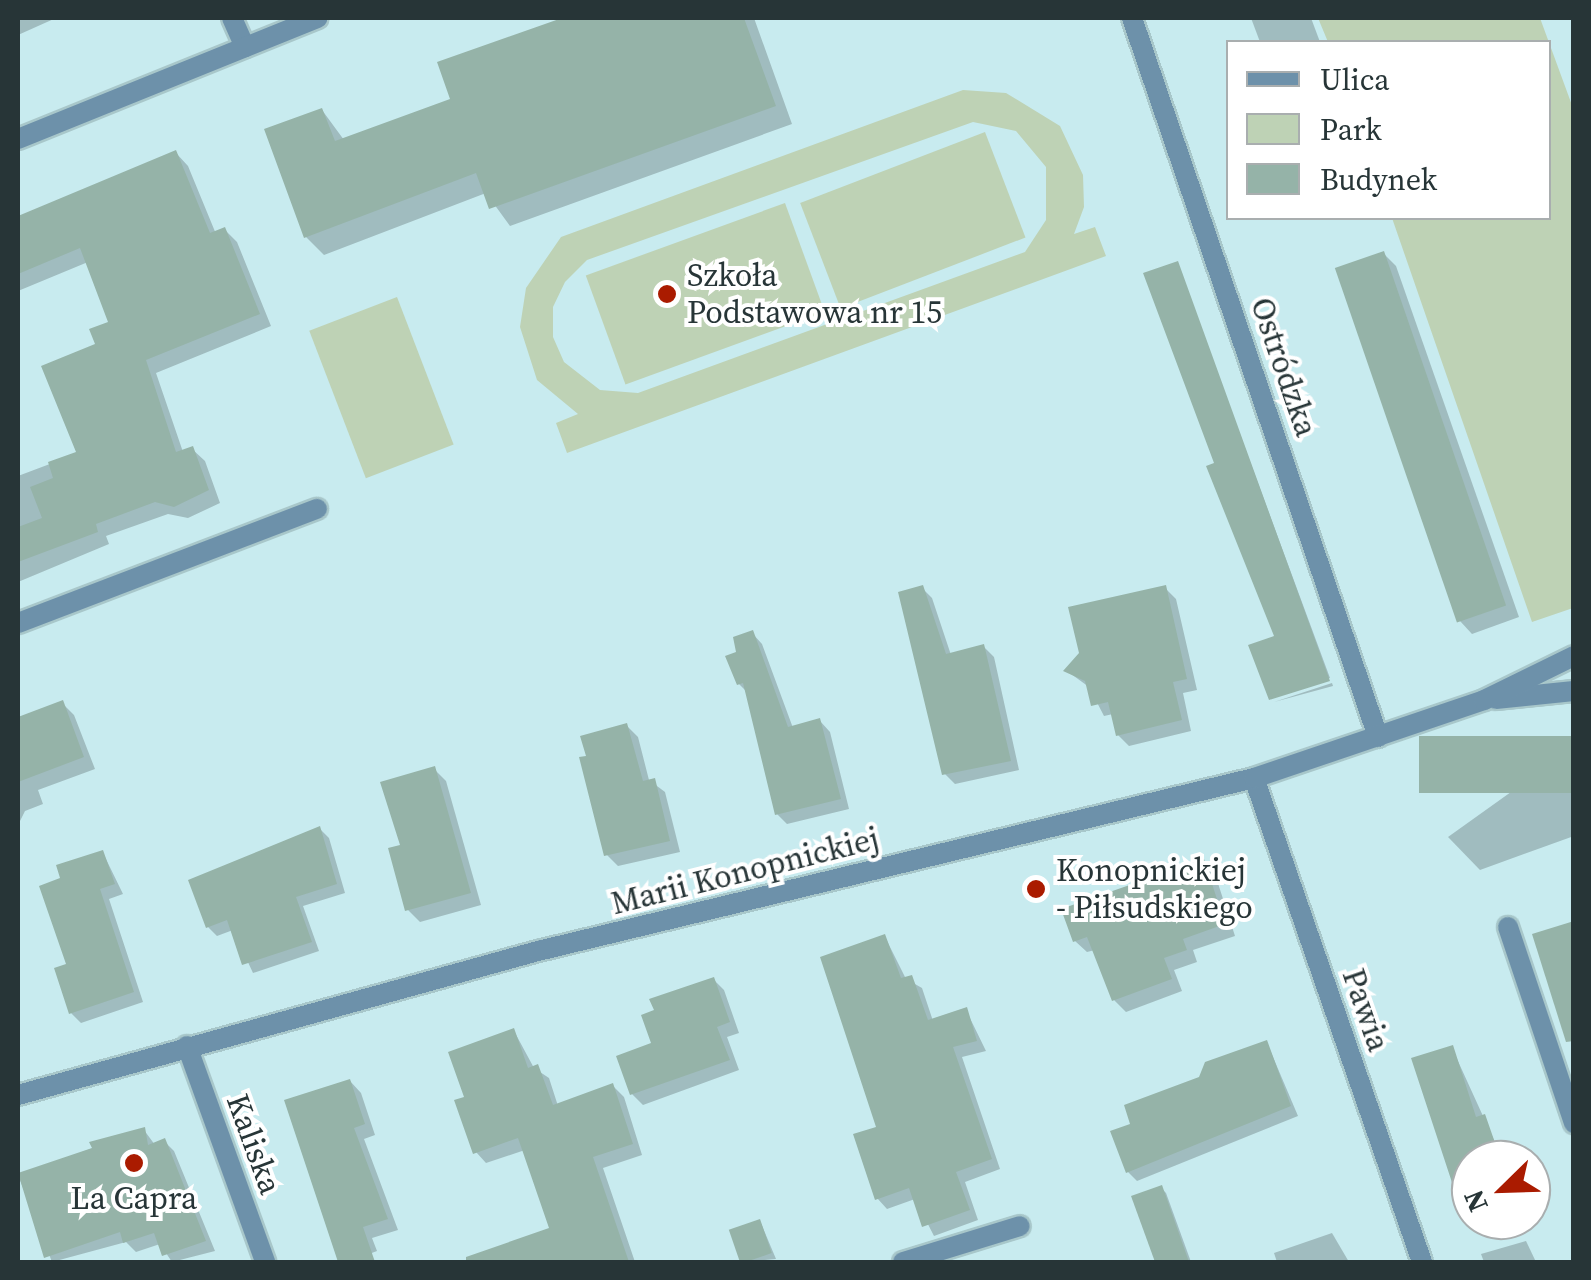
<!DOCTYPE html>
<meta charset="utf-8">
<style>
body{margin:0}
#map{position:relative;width:1591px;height:1280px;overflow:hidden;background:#c8ebef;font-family:"Source Serif 4",serif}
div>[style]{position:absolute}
.green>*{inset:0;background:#bed2b5;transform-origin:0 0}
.shadow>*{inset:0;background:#0003}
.building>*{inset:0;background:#95b3a8;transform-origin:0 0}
.roads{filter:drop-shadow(2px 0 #a8c7ca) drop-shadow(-2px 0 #a8c7ca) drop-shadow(0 2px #a8c7ca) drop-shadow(0 -2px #a8c7ca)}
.service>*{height:20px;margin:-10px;padding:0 10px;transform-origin:10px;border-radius:10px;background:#6d91aa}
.minor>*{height:20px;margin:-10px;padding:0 10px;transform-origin:10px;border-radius:10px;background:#6d91aa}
.dots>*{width:28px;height:28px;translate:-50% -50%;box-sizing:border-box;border:5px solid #fff;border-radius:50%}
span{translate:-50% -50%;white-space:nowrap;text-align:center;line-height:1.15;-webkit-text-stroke:8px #fff;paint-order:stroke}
.poi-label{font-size:32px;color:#273537}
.left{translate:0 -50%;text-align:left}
.street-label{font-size:32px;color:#273537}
.frame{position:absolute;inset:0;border:20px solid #273537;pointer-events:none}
.legend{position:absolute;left:1226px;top:40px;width:325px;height:180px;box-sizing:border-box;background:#fff;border:2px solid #a9aeaf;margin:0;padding:12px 18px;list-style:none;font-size:30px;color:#273537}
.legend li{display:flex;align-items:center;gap:20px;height:50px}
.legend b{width:50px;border:2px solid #a9aeaf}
.north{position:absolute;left:1451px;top:1140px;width:100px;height:100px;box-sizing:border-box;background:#fff;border:2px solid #a9aeaf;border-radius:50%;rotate:247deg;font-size:28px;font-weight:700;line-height:40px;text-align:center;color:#273537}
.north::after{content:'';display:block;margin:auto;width:35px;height:45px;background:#aa1b00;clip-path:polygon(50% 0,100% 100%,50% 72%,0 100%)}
</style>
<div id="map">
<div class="green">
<div style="clip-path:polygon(1318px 18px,1540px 18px,1573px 108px,1573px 608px,1532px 622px,1392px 218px,1548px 218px,1548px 42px,1328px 42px)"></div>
<div style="clip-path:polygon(evenodd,963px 90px,1006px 93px,1060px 126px,1083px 175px,1084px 207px,1074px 234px,1095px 227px,1106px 256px,567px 453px,556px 423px,578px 414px,537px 380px,520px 327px,526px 288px,561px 237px,963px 90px,973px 122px,1016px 131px,1046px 167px,1046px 220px,1025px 252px,638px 393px,600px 390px,564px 362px,553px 337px,553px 307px,565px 282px,587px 260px,973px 122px)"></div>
<div style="left:985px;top:132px;width:113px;height:198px;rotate:69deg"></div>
<div style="left:785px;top:203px;width:116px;height:212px;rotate:70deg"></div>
<div style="left:397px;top:297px;width:158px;height:94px;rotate:69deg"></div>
</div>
<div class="shadow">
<div style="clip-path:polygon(18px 18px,56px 18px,18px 35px)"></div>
<div style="clip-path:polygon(570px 18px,754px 18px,792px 124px,510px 226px,486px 193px,324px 255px,306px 237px,322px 110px,344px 140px,453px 101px,440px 64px)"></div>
<div style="clip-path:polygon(1251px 18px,1311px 18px,1320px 42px,1260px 42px)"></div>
<div style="clip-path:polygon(176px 153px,188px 166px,216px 234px,225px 230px,237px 242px,271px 326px,156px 373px,183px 452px,192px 449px,205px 461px,220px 503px,188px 518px,168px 514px,106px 536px,109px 544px,18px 582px,18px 476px,79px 453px,98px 345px,111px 323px,88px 262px,18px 291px,18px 219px)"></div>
<div style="clip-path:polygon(1384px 254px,1396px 266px,1519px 617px,1472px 634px,1460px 621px)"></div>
<div style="clip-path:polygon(1177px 264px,1330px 678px,1270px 697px,1278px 638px)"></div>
<div style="clip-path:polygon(922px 588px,932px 598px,951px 655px,984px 647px,994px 657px,1019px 770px,955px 784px,945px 774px)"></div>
<div style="clip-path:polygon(1165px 588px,1176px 599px,1197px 690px,1183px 693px,1191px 731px,1129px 746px,1118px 735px,1113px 714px,1104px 716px,1089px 687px,1067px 671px)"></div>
<div style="clip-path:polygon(752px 633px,762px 644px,793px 728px,820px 721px,830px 732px,849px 809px,787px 824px,777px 814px,749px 694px,739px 684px,739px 654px)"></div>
<div style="clip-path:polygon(1332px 683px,1333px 686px,1274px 702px)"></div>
<div style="clip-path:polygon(62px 703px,74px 715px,95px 769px,38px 790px,43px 804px,25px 811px,19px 823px,18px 720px)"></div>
<div style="clip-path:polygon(627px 726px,638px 737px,649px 780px,665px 792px,680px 852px,618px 866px,607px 855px,589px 757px)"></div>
<div style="clip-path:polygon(1574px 747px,1574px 836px,1480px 870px,1448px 837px)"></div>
<div style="clip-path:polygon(434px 769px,446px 781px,481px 905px,420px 922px,408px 910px,403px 847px)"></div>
<div style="clip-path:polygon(320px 829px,329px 838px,345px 893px,303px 906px,319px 951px,253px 973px,233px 930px,217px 936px,208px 927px)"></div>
<div style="clip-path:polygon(103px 853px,123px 894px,109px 899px,143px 1002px,81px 1023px,71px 1013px,64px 880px)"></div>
<div style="clip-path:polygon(1203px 862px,1215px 874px,1235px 936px,1193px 950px,1197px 962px,1174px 970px,1182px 991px,1126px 1012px,1114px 1000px,1095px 950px,1087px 952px,1075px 941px)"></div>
<div style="clip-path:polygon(885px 937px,906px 979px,922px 988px,933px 1021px,966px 1010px,986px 1051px,962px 1057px,1000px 1169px,965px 1182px,978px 1220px,934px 1236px,915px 1199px,887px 1209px,877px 1198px)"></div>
<div style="clip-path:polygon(714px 980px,724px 990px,739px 1033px,727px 1037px,739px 1070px,643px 1105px,632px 1094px,654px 1045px)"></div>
<div style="clip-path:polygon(514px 1031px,534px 1068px,549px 1078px,558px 1106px,613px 1086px,624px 1097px,642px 1155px,603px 1168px,635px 1262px,496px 1262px,492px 1251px,552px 1230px,525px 1150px,486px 1163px,476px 1152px,467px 1099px)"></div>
<div style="clip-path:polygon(1267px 1043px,1298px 1116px,1137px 1181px,1128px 1172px,1134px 1125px)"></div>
<div style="clip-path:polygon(1452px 1048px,1503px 1160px,1471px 1160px,1471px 1179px)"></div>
<div style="clip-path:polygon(350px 1081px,361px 1093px,375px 1135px,364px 1139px,398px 1230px,372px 1238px,377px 1251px,348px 1262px)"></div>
<div style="clip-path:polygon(144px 1130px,155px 1145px,164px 1141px,174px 1151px,215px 1251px,172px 1262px,160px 1244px,136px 1252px,126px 1242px,52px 1262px,18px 1175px)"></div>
<div style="clip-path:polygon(1161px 1188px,1166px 1193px,1191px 1262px,1162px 1262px,1135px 1197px)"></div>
<div style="clip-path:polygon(760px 1221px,776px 1259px,743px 1262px,732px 1231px)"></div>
<div style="clip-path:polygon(1332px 1233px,1349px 1262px,1277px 1262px,1274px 1253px)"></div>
<div style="clip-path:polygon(1526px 1241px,1536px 1262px,1484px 1262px,1481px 1254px)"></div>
</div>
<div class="building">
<div style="clip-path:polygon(562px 18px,744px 18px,776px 106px,489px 209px,476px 173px,304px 238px,264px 129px,322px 108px,335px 141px,450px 99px,437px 62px)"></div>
<div style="clip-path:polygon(176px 150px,210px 233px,225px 227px,260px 314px,146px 360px,176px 452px,193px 446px,209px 490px,174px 507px,155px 502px,96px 524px,98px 532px,18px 562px,18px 527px,42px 518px,30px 487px,53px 478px,48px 462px,76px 452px,41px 366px,95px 344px,89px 329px,108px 322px,80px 248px,18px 274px,18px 216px)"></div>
<div style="left:1384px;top:251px;width:375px;height:52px;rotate:71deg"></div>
<div style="clip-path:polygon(1178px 261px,1330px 681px,1269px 700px,1248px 645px,1274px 636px,1206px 466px,1214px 463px,1143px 273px)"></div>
<div style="clip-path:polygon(923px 585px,946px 654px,984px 644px,1011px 761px,942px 775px,898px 592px)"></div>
<div style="clip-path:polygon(1166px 585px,1187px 679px,1173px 682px,1182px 720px,1116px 736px,1108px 702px,1091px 706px,1085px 681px,1063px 671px,1079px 653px,1068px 607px)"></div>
<div style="clip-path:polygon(753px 630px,788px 727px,820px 718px,841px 799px,775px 815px,743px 683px,737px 685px,725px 656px,736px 652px,733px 637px)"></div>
<div style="clip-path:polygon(63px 700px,84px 757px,18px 782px,18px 717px)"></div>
<div style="clip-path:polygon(627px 723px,643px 781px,655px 778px,670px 841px,604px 856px,579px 757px,586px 756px,580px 736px)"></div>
<div style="left:1574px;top:736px;width:57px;height:155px;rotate:90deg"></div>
<div style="clip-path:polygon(435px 766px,471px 893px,405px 911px,388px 848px,400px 845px,380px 782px)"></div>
<div style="clip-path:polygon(320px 826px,337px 884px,296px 897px,312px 942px,242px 965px,227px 920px,206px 928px,188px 880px)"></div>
<div style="clip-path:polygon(103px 850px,115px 884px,100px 889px,134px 992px,69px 1014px,54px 968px,66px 964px,39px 886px,60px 878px,56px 865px)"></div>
<div style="clip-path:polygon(1204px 859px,1225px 924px,1183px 939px,1187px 950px,1164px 958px,1172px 979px,1112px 1001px,1087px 937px,1073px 942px,1061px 909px)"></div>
<div style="clip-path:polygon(1574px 921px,1574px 1041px,1566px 1042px,1532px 934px)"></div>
<div style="clip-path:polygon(885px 934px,901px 978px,912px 975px,928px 1020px,967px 1007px,977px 1041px,953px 1047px,992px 1159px,956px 1172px,970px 1210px,922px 1227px,909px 1188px,875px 1200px,853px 1134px,876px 1127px,820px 957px)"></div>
<div style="clip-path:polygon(714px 977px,730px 1022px,717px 1027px,730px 1060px,630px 1095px,616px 1056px,651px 1043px,641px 1015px,654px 1010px,649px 999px)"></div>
<div style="clip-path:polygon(514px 1028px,528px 1068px,538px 1064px,553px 1105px,613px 1083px,633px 1144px,593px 1157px,629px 1262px,466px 1262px,466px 1257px,549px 1228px,518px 1138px,473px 1154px,454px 1100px,464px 1097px,448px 1052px)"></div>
<div style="clip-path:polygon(1267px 1040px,1291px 1106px,1126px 1173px,1110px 1131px,1130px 1124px,1124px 1105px,1199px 1077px,1205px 1062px)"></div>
<div style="clip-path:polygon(1453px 1045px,1476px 1117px,1485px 1114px,1501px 1160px,1471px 1160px,1471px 1221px,1465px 1222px,1411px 1058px)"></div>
<div style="clip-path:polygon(350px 1079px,365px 1124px,354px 1128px,388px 1219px,363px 1227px,375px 1262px,338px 1262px,284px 1100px)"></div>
<div style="clip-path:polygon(145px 1127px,148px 1145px,165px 1138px,206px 1241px,162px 1256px,154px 1233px,123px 1243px,120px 1232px,44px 1258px,18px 1173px,92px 1148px,89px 1142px)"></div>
<div style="clip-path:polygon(1162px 1185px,1189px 1262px,1155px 1262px,1131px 1196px)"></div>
<div style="left:760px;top:1219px;width:36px;height:33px;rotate:71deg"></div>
</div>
<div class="roads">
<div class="service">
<div style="left:18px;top:623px;width:320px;rotate:-20.9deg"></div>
<div style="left:1508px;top:927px;width:207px;rotate:71.4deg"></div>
</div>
<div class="minor">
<div style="left:232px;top:18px;width:32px;rotate:66deg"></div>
<div style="left:1132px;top:18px;width:760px;rotate:71.11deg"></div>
<div style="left:18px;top:139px;width:323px;rotate:-22deg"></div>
<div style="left:1496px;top:699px;width:78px;rotate:-5.9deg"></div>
<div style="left:1254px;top:778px;width:512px;rotate:70.86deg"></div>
<div style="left:187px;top:1046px;width:230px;rotate:70.1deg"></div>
<div style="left:18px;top:1095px;width:540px;rotate:-15.48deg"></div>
<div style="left:538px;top:951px;width:737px;rotate:-13.58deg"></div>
<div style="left:1254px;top:778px;width:243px;rotate:-18.7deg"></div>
<div style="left:1484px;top:700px;width:100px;rotate:-26.1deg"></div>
<div style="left:903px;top:1262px;width:122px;rotate:-17.1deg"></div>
</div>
</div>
<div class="dots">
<div style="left:667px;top:294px;background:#aa1b00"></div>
<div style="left:1036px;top:889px;background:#aa1b00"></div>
<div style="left:134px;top:1163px;background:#aa1b00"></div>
</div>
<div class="poi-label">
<span class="left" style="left:687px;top:294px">Szkoła<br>Podstawowa nr 15</span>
<span class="left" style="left:1056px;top:889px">Konopnickiej<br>- Piłsudskiego</span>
<span style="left:134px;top:1198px">La Capra</span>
</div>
<div class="street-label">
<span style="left:1284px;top:367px;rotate:71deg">Ostródzka</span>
<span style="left:745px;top:871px;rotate:-14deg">Marii Konopnickiej</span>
<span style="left:1366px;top:1010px;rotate:71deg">Pawia</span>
<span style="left:254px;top:1144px;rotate:70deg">Kaliska</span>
</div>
<div class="frame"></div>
<ul class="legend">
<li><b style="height:12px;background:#6d91aa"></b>Ulica</li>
<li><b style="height:28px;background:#bed2b5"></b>Park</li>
<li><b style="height:28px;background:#95b3a8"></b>Budynek</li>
</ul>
<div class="north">N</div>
</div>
